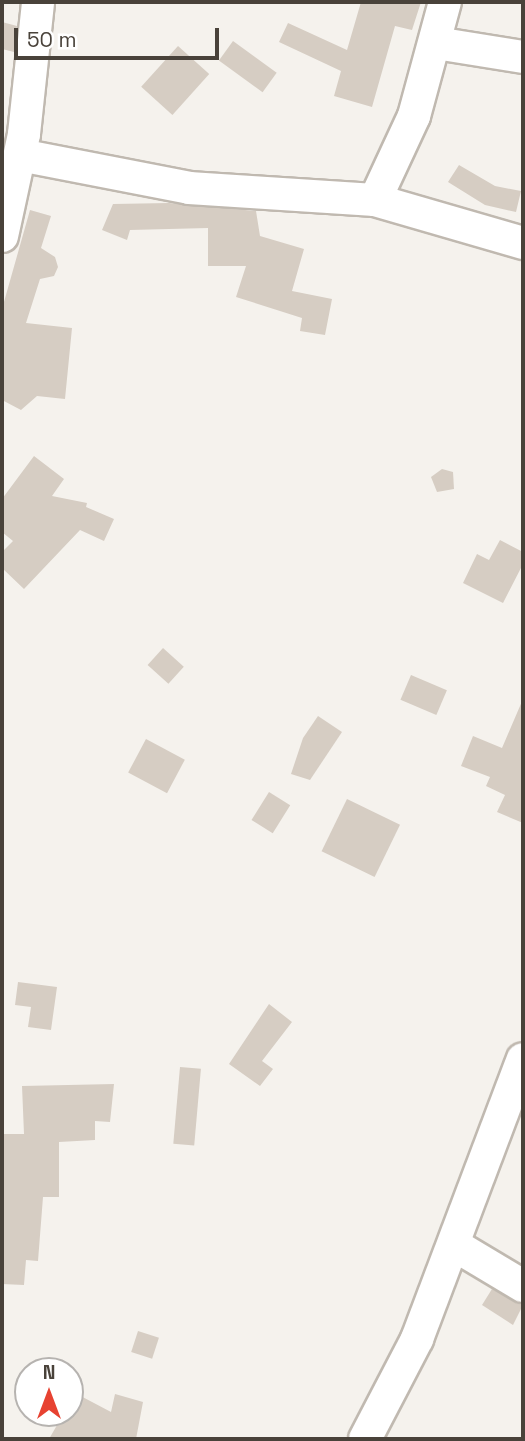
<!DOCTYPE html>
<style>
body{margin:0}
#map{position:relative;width:525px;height:1441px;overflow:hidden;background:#f5f2ed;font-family:"Space Grotesk",sans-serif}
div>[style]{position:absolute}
.building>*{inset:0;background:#d6cdc3;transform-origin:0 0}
.roads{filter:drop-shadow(2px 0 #c0b9b0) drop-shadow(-2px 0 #c0b9b0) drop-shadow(0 2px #c0b9b0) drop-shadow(0 -2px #c0b9b0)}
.minor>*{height:32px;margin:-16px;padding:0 16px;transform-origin:16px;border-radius:16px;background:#fff}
span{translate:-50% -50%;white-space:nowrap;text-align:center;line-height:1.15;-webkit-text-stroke:5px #fff;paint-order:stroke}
.frame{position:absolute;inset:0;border:4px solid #49423a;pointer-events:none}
.north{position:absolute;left:14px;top:1357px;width:70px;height:70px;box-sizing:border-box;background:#fff;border:2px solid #b6b3b0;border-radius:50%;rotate:0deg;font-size:19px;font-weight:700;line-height:28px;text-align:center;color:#49423a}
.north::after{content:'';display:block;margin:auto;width:24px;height:32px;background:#e74231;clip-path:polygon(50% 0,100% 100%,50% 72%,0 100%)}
.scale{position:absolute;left:14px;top:28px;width:205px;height:32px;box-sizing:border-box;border:4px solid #49423a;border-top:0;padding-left:9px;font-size:21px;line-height:24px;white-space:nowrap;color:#49423a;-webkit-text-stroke:5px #fff;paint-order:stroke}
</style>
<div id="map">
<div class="building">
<div style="clip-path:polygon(361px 2px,421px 2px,412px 30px,395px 26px,372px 107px,334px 96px,341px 71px,279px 42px,288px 23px,347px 50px)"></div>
<div style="clip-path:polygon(2px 22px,17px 26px,14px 52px,2px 49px)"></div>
<div style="left:233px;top:41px;width:54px;height:24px;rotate:36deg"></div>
<div style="left:178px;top:46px;width:42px;height:55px;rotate:42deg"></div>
<div style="clip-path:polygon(459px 165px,495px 186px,521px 191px,516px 212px,485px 205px,448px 182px)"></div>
<div style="clip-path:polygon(169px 203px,256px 211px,260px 236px,304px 249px,292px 291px,332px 299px,325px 335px,300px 331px,302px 318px,236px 297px,246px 266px,208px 266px,208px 228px,130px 230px,127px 240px,102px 230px,113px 204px)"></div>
<div style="clip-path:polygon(30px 210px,51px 216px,41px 248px,55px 257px,58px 267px,54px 276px,40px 279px,26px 323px,72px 328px,65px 399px,37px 396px,21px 410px,2px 400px,2px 309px)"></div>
<div style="clip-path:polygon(34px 456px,64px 479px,52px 496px,87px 503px,86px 507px,114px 519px,104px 541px,80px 530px,24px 589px,2px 568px,2px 552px,13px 541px,2px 532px,2px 499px)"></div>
<div style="clip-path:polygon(442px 469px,453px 472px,454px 489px,437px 492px,431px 477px)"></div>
<div style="clip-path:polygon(500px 540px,523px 552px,523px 564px,503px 603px,463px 583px,477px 554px,489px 560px)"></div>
<div style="left:163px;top:648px;width:28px;height:23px;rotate:42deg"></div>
<div style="left:411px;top:675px;width:39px;height:27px;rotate:23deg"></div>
<div style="clip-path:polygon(523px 699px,523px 823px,497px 812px,505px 795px,486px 786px,490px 777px,461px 766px,473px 736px,502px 748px)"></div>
<div style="clip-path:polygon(318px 716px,342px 732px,310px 780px,291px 774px,303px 738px)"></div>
<div style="left:146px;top:739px;width:44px;height:38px;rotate:28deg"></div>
<div style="left:269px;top:792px;width:25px;height:33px;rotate:32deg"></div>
<div style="left:347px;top:799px;width:59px;height:58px;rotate:26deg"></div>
<div style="clip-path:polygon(18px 982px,57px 987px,51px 1030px,28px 1027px,31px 1007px,15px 1005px)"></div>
<div style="clip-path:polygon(269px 1004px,292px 1022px,262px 1061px,273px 1069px,260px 1086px,229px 1064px)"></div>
<div style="left:180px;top:1067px;width:21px;height:77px;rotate:5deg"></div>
<div style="clip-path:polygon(114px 1084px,110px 1122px,95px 1121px,95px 1140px,59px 1142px,59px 1197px,43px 1197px,38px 1261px,26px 1260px,24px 1285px,2px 1284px,2px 1134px,24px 1134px,22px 1086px)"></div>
<div style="clip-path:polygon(492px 1289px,523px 1305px,513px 1325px,482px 1305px)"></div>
<div style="left:138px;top:1331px;width:22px;height:22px;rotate:18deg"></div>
<div style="clip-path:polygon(75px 1393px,111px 1412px,115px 1394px,143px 1402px,136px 1439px,49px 1439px,64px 1413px,70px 1413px)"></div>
</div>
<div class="roads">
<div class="minor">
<div style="left:436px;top:43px;width:88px;rotate:9.1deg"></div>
<div style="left:20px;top:155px;width:172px;rotate:11deg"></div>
<div style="left:189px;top:188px;width:186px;rotate:3.7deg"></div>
<div style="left:375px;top:200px;width:93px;rotate:-65.1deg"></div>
<div style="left:414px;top:116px;width:118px;rotate:-74.8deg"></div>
<div style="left:375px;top:200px;width:154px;rotate:16.2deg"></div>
<div style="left:2px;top:236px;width:104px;rotate:-77.8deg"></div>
<div style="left:24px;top:134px;width:133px;rotate:-83.9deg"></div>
<div style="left:456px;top:1246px;width:78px;rotate:30.8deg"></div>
<div style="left:365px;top:1439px;width:113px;rotate:-62.5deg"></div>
<div style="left:417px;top:1339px;width:299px;rotate:-69.3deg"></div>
</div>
</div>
<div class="frame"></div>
<div class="north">N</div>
<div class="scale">50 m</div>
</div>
